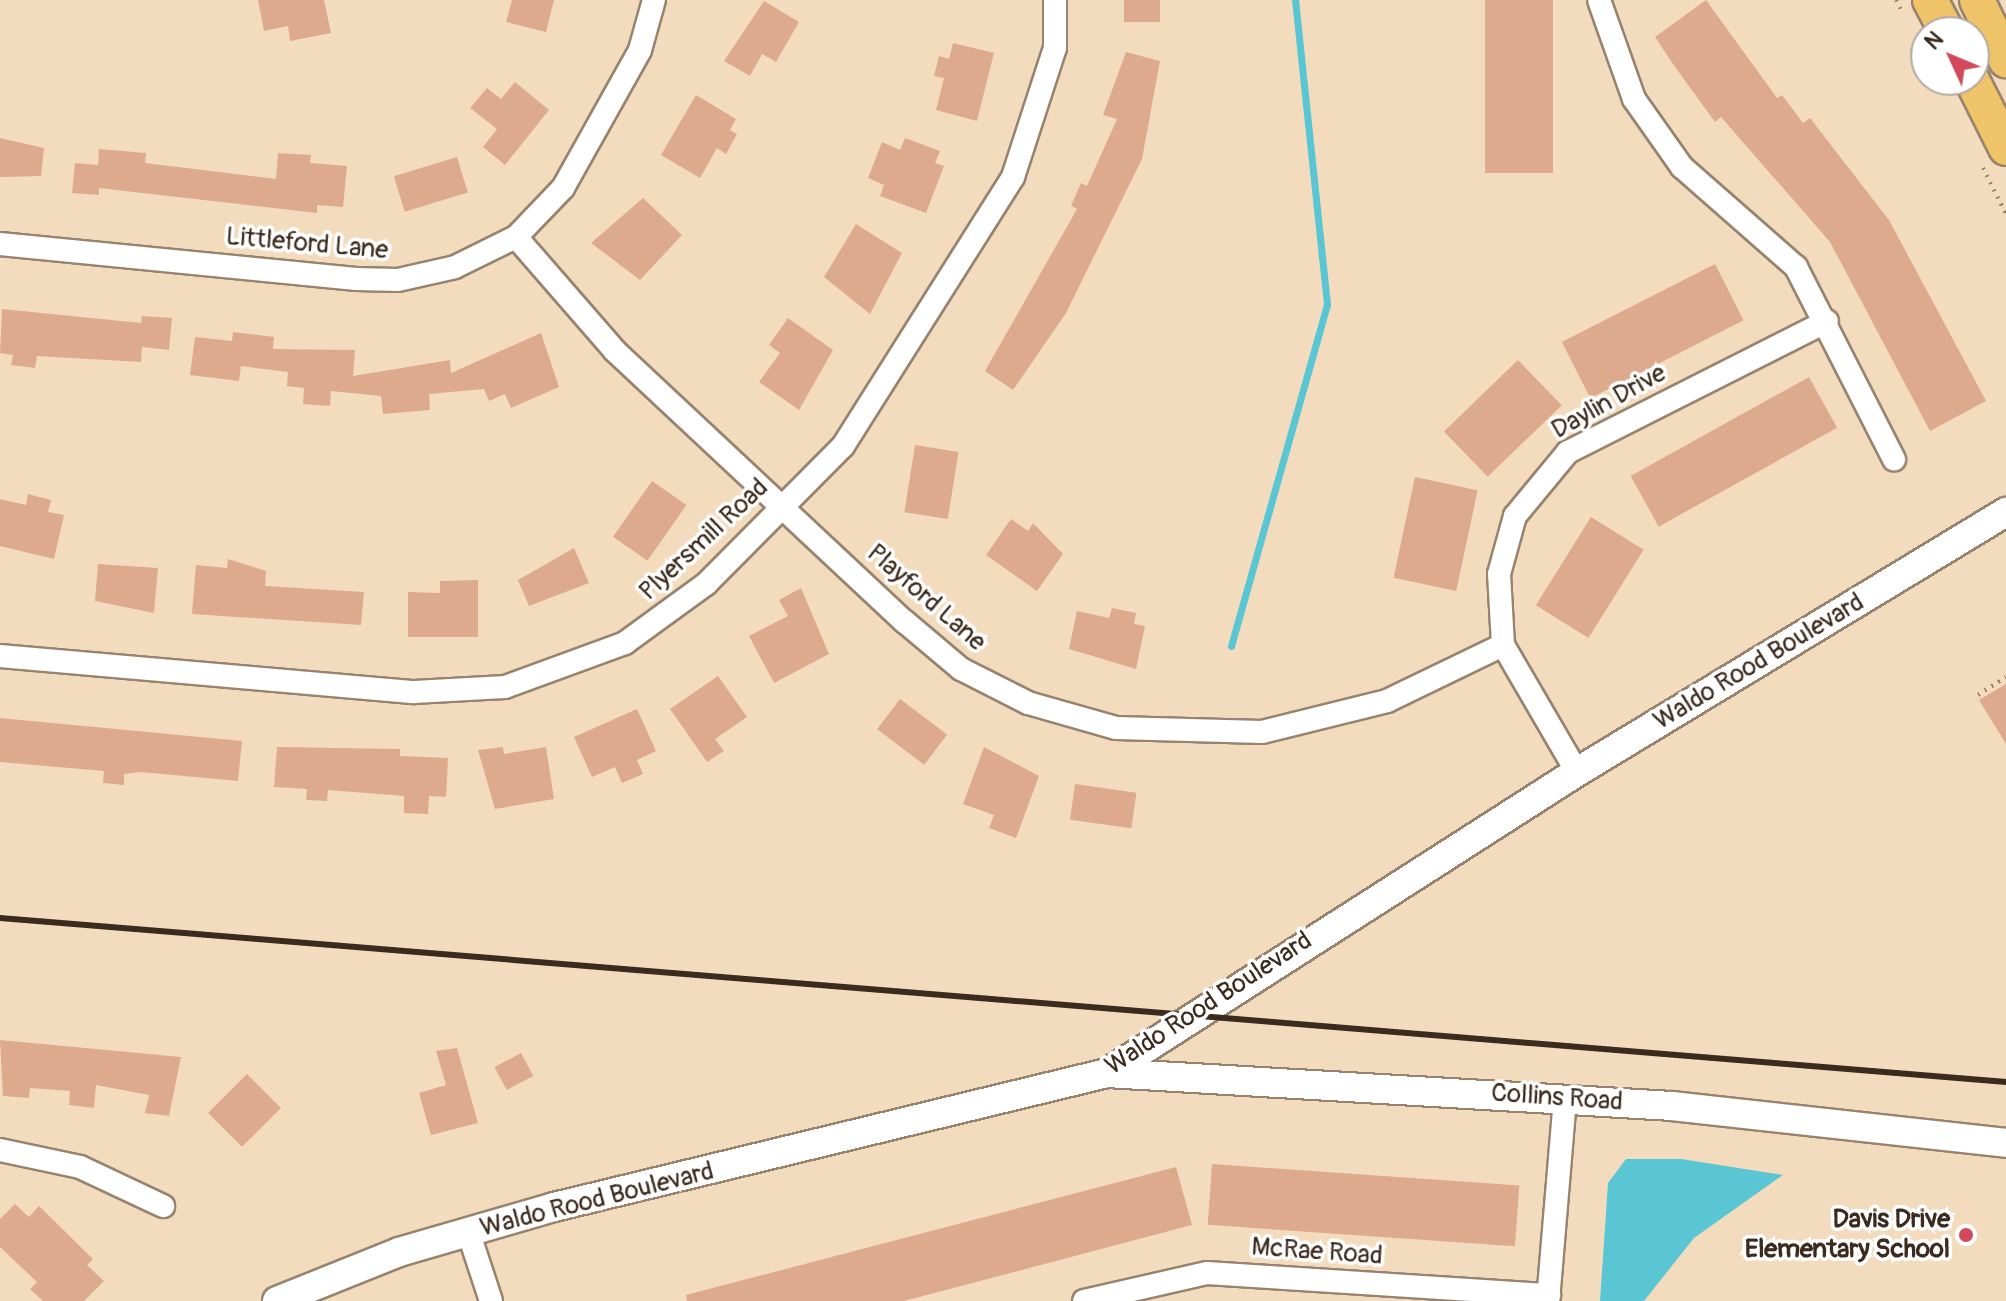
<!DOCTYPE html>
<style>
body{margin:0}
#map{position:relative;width:2006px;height:1301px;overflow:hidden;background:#f3dcbe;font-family:Pangolin,sans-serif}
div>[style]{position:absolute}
.water>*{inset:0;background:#5ac6d3}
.stream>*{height:7px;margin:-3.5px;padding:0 3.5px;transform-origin:3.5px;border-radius:3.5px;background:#5ac6d3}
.building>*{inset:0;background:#deaa8e;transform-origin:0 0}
.path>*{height:4px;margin-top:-2px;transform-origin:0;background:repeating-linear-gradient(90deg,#97836e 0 2px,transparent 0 8px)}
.roads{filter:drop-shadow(2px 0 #97836e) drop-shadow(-2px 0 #97836e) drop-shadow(0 2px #97836e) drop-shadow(0 -2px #97836e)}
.minor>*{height:22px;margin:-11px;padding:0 11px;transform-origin:11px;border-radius:11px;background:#fff}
.tertiary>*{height:28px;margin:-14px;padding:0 14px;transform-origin:14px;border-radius:14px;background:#fff}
.primary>*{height:34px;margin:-17px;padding:0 17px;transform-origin:17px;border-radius:17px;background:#efc469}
.rail>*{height:6px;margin:-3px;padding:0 3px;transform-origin:3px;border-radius:3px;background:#3b2a1e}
.dots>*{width:22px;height:22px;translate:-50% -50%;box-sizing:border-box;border:4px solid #fff;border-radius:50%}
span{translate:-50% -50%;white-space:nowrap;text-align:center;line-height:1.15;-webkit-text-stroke:7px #fff;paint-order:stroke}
.street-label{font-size:26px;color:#3b2a1e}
.poi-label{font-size:26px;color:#3b2a1e;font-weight:700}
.right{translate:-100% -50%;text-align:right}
.north{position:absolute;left:1910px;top:16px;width:80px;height:80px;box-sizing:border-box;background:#fff;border:2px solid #b1aaa5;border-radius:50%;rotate:314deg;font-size:22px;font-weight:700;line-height:32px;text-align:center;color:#3b2a1e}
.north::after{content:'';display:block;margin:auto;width:28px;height:36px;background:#d1495b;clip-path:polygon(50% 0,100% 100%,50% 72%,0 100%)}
</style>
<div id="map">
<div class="water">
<div style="clip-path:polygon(1626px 1159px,1681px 1159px,1783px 1175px,1694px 1238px,1644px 1301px,1600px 1301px,1608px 1183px)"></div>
</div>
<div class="stream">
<div style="left:1231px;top:646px;width:355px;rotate:-74.3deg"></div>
<div style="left:1327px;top:304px;width:306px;rotate:-96deg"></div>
</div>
<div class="building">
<div style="clip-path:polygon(258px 0,324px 0,331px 33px,290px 41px,288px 26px,264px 31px)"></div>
<div style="clip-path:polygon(512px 0,554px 0,546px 32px,506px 22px)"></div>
<div style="left:1124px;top:0;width:36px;height:22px"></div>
<div style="left:1485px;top:0;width:68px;height:173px"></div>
<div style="clip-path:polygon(1706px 0,1777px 98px,1782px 95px,1803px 123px,1810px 118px,1889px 220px,1986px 401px,1930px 431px,1830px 242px,1721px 117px,1715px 122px,1675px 67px,1655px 37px)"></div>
<div style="clip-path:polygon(764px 1px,799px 22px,776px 62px,762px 54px,750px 76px,724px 61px)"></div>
<div style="clip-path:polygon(953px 43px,994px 53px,977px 121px,936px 110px,944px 78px,934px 76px,939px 56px,949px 59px)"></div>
<div style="clip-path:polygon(1126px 52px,1160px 61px,1142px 159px,1066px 313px,1013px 390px,985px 371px,1077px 209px,1071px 206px,1081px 183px,1087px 186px,1117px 119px,1103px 115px)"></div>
<div style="clip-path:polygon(515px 82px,549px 110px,505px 165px,483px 147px,497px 129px,470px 108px,487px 88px,501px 99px)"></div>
<div style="clip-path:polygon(696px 95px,736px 119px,730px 130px,737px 134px,726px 154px,717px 148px,700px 178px,661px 155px)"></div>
<div style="clip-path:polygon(0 138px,44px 148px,41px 176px,0 177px)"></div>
<div style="clip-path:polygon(905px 138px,940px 151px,935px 163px,944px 166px,926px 213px,880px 196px,884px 185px,868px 178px,882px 142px,900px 150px)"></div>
<div style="clip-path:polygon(99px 149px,146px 153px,145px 163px,276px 179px,278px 153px,311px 155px,310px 163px,347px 166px,343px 207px,317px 205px,317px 213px,99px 188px,99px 195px,72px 193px,75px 163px,98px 165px)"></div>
<div style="left:457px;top:157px;width:37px;height:66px;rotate:73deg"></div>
<div style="clip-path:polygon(643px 198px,682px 235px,640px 280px,591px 243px)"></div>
<div style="clip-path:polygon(856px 224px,902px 253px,870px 314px,824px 277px)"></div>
<div style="left:1715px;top:264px;width:63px;height:172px;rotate:63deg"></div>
<div style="clip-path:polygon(2px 309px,141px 323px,142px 316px,172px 318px,169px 350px,142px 347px,141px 362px,37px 356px,35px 368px,11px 365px,13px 355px,0 353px)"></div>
<div style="clip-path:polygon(788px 318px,833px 350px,799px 410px,759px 382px,780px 353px,769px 345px)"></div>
<div style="clip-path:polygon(233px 332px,274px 337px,273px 349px,355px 350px,353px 376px,450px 360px,451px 373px,541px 333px,559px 387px,511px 408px,505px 394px,489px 401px,484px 389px,429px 394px,430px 410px,383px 414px,381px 396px,331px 391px,330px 406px,303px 404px,304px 388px,287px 386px,288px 372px,241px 366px,239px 381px,190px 375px,195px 337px,232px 341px)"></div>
<div style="left:1518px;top:360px;width:63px;height:103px;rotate:46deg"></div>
<div style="left:1809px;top:377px;width:58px;height:204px;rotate:61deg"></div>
<div style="left:915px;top:445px;width:44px;height:68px;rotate:9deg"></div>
<div style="left:1415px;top:477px;width:64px;height:103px;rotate:12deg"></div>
<div style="left:652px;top:481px;width:42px;height:68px;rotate:35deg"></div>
<div style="clip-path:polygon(28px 494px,51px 500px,48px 512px,64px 515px,54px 559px,0 546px,0 499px,26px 505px)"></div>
<div style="left:1591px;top:517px;width:62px;height:104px;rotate:32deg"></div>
<div style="clip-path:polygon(1011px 519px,1028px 531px,1033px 523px,1063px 554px,1037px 591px,986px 555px)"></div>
<div style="clip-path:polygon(574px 548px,589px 583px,529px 606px,518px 580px)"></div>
<div style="clip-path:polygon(228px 559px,266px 571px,265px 586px,364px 592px,361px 625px,192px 614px,196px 565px,227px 568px)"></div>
<div style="clip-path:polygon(98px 564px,158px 568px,154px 613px,95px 601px)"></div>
<div style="clip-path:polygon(478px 580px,478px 637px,408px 637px,408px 592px,440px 593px,440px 581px)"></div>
<div style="clip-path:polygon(801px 588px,829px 654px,774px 683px,749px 636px,788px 616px,779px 600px)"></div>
<div style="clip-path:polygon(1112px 608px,1136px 613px,1134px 624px,1145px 626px,1136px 669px,1069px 649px,1077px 611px,1109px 618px)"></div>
<div style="clip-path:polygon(718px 676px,747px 717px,715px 739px,724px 751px,707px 762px,670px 709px)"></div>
<div style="clip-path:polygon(2006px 684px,2006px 744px,1979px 700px)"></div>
<div style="left:900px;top:699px;width:59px;height:38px;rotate:37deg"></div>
<div style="clip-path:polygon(637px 709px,656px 751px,637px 760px,643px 774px,622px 783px,615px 767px,592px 777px,574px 737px)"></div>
<div style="clip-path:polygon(0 718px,242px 741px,238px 781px,141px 772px,124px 774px,124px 785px,103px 783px,104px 771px,0 762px)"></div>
<div style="clip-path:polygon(277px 747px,400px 749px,400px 756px,448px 758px,446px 797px,429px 796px,428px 814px,404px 813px,404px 796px,328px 790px,327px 801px,306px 800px,307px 789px,274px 787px)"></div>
<div style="clip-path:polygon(503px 747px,504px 754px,546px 747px,554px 799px,495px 809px,478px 750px)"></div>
<div style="clip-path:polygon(984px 747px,1039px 776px,1016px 838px,989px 828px,994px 815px,963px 804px)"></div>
<div style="left:1075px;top:784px;width:62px;height:36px;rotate:8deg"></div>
<div style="clip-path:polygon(0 1040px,181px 1057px,169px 1116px,145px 1113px,149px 1095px,96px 1085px,94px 1108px,69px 1105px,70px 1091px,30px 1088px,29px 1098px,3px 1096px)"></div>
<div style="clip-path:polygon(457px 1048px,478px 1123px,431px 1135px,419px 1093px,446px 1085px,436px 1051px)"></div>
<div style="left:521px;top:1053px;width:26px;height:30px;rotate:62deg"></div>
<div style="left:247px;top:1074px;width:48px;height:55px;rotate:45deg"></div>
<div style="left:1212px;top:1164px;width:308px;height:61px;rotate:4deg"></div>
<div style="clip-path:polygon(1176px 1167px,1192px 1225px,904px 1301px,687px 1301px,686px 1295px)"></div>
<div style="clip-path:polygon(15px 1204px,29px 1217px,39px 1206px,93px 1259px,87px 1265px,104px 1281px,84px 1301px,43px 1301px,30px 1289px,37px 1282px,0 1247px,0 1219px)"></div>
</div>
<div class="path">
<div style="left:1896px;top:0;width:13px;rotate:63deg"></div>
<div style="left:1983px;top:168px;width:51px;rotate:63.4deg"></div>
<div style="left:1978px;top:695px;width:33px;rotate:-33deg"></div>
</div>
<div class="roads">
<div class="minor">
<div style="left:1599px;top:0;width:105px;rotate:70.5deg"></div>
<div style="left:1634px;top:99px;width:83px;rotate:54.8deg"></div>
<div style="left:1682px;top:167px;width:152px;rotate:41.3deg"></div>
<div style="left:1796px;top:267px;width:216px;rotate:63deg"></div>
<div style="left:516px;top:237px;width:151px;rotate:49deg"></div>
<div style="left:615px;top:351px;width:396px;rotate:43.1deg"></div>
<div style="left:904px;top:621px;width:75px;rotate:40.1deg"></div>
<div style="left:961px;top:669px;width:75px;rotate:26.9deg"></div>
<div style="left:1028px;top:703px;width:91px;rotate:15.9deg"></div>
<div style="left:1116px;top:728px;width:146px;rotate:1.6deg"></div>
<div style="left:1262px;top:732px;width:129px;rotate:-13.9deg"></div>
<div style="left:1387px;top:701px;width:129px;rotate:-25.8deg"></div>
<div style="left:0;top:244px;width:358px;rotate:5.6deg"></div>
<div style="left:356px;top:279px;width:42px;rotate:1.4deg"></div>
<div style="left:398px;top:280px;width:58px;rotate:-12.8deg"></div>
<div style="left:455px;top:267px;width:68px;rotate:-26.2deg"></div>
<div style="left:516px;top:237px;width:68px;rotate:-46.2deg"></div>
<div style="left:563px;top:188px;width:158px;rotate:-60.8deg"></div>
<div style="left:640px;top:50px;width:52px;rotate:-74.4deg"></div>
<div style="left:0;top:656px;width:416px;rotate:5deg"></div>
<div style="left:414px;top:692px;width:91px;rotate:-3.1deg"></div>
<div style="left:505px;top:687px;width:128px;rotate:-20.1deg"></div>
<div style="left:625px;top:643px;width:100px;rotate:-36.1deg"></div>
<div style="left:706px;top:584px;width:194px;rotate:-45.2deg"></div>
<div style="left:843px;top:446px;width:318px;rotate:-57.7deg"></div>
<div style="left:1013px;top:177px;width:136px;rotate:-72deg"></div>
<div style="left:1055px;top:48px;width:48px;rotate:-90deg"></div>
<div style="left:1577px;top:772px;width:147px;rotate:-120.2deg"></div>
<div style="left:1503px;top:645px;width:71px;rotate:-93.2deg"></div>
<div style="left:1499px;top:574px;width:60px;rotate:-74.6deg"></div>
<div style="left:1515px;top:516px;width:83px;rotate:-50.4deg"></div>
<div style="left:1568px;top:452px;width:290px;rotate:-26.8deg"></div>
<div style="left:0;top:1150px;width:82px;rotate:12deg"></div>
<div style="left:80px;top:1167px;width:92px;rotate:25.2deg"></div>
<div style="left:468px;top:1231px;width:74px;rotate:71.8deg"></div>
<div style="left:1084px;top:1301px;width:126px;rotate:-12.8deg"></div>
<div style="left:1207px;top:1273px;width:343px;rotate:3.7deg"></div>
<div style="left:1548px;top:1301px;width:202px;rotate:-85.2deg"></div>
</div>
<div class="tertiary">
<div style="left:1107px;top:1073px;width:566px;rotate:3.34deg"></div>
<div style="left:1672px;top:1106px;width:336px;rotate:6.3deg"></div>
<div style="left:277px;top:1301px;width:131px;rotate:-21.9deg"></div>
<div style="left:399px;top:1252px;width:161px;rotate:-16.2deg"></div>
<div style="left:554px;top:1207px;width:569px;rotate:-13.62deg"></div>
<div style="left:1107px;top:1073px;width:558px;rotate:-32.64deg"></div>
<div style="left:1577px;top:772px;width:502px;rotate:-31.22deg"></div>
</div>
<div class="primary">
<div style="left:1930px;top:0;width:36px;rotate:62deg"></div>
<div style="left:1977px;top:0;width:67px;rotate:64.2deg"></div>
<div style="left:1972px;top:80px;width:76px;rotate:63.4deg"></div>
</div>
</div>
<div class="rail">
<div style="left:0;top:918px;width:2013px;rotate:4.67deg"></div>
</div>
<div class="dots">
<div style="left:1966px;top:1235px;background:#d1495b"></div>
</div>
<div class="street-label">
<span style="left:307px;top:244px;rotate:5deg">Littleford Lane</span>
<span style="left:1609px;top:402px;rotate:-29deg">Daylin Drive</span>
<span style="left:704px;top:540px;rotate:-43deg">Plyersmill Road</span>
<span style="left:926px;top:598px;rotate:41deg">Playford Lane</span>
<span style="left:1759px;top:662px;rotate:-31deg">Waldo Rood Boulevard</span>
<span style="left:1209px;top:1004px;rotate:-33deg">Waldo Rood Boulevard</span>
<span style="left:1557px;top:1098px;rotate:4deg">Collins Road</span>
<span style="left:597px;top:1200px;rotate:-14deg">Waldo Rood Boulevard</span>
<span style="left:1317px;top:1252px;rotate:4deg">McRae Road</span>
</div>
<div class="poi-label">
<span class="right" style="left:1950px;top:1235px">Davis Drive<br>Elementary School</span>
</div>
<div class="north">N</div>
</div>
